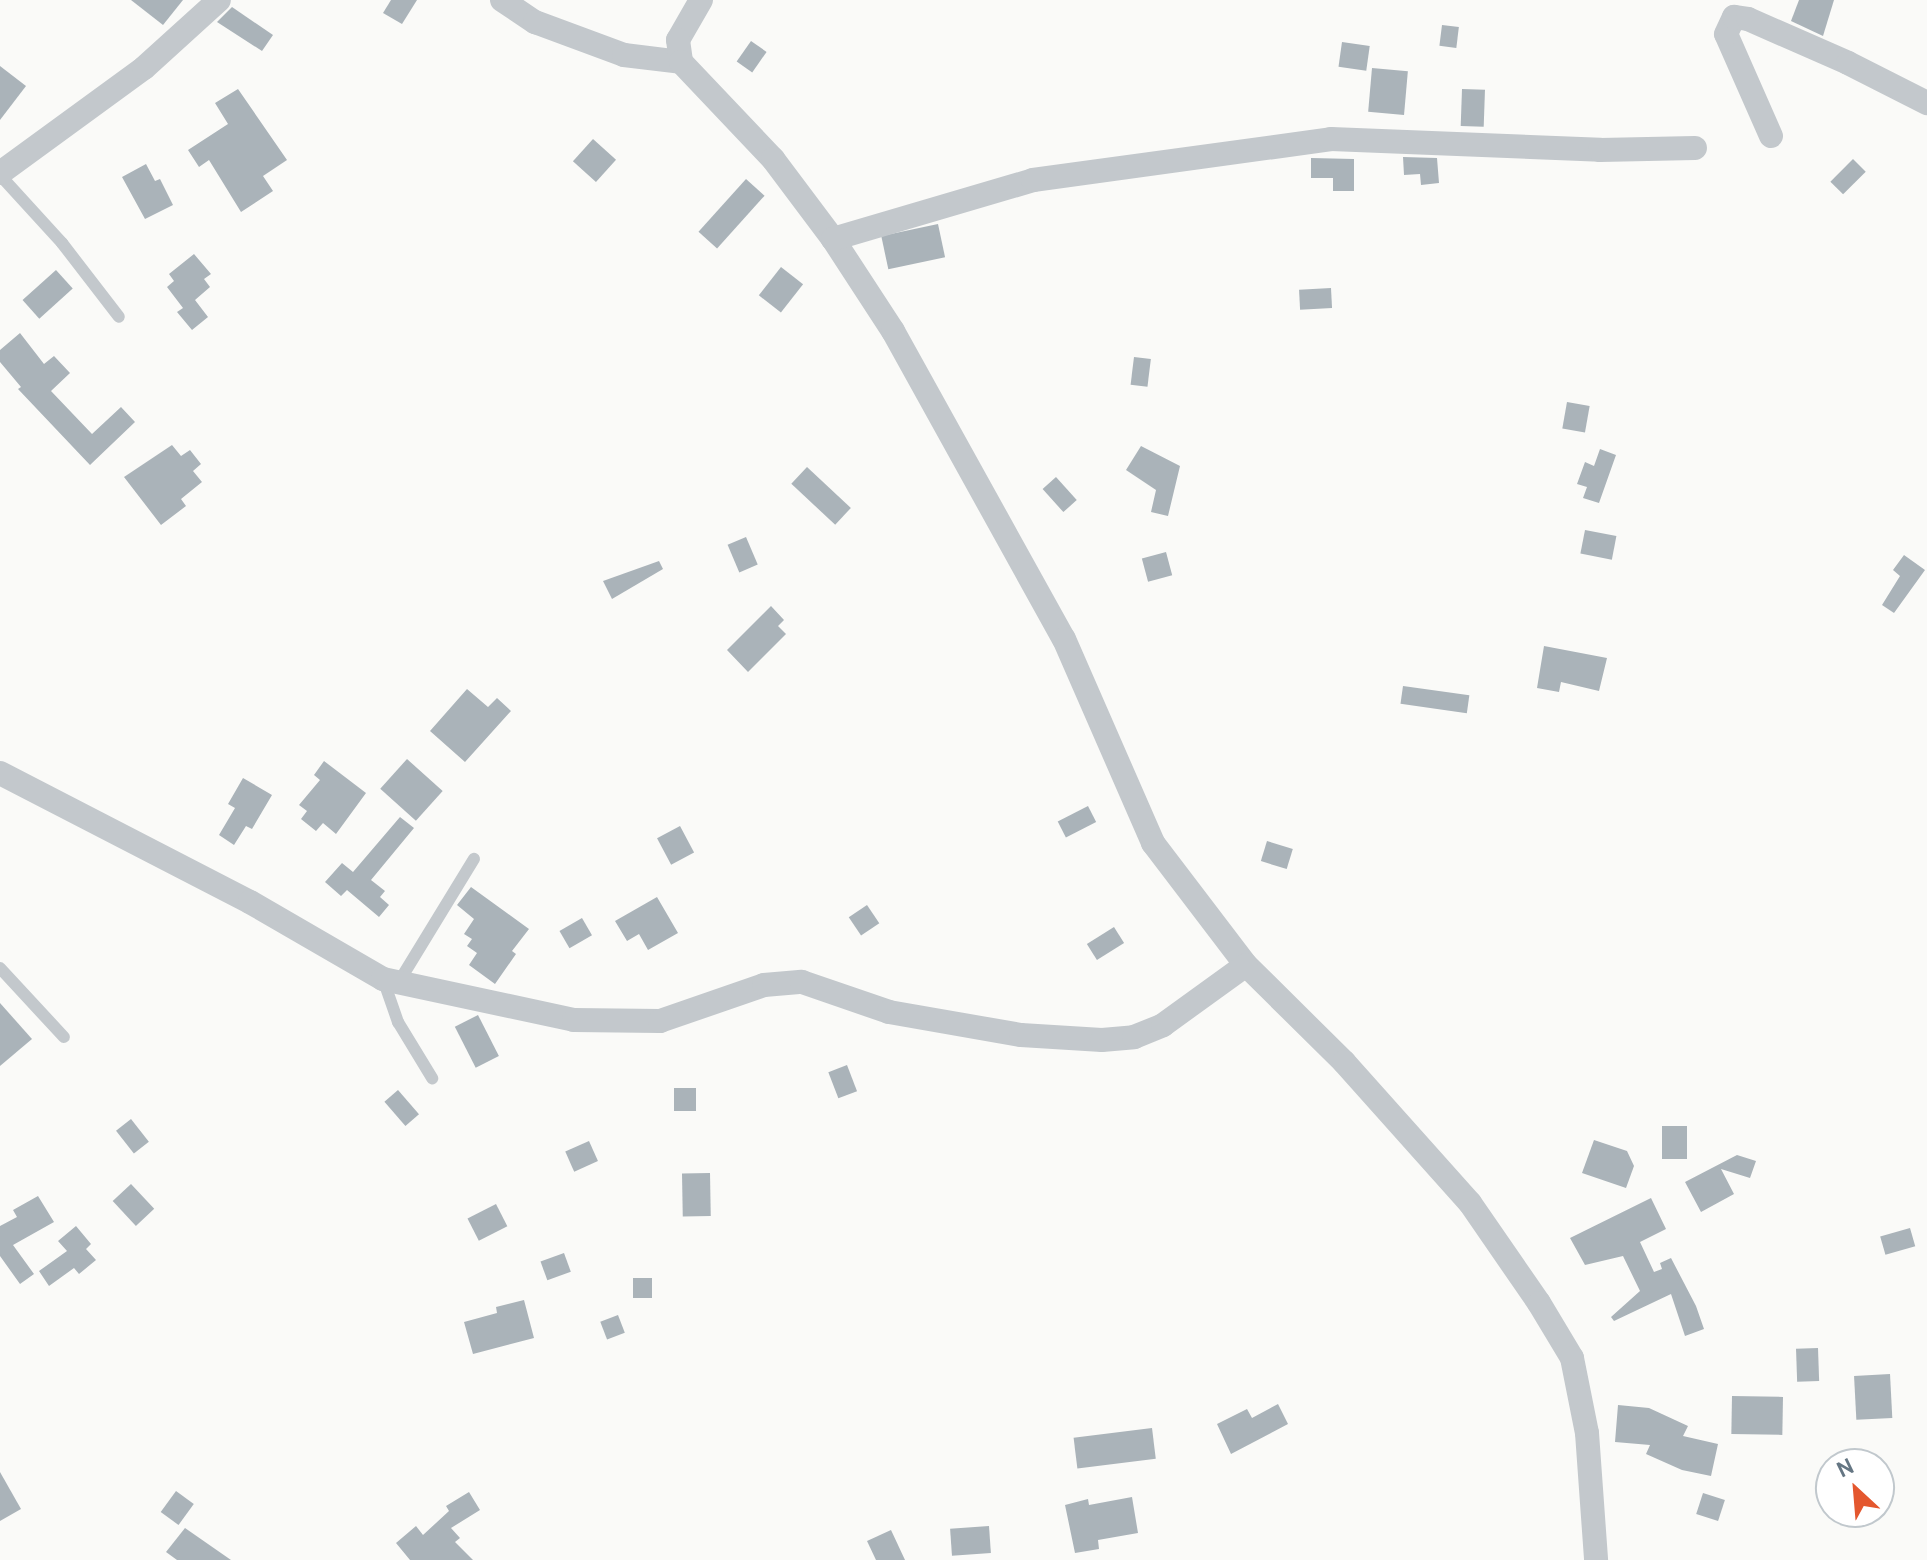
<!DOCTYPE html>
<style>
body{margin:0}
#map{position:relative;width:1927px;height:1560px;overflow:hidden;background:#fafaf8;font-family:Cabin,sans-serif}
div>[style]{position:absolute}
.building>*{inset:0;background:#aab3b9;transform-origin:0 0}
.service>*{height:12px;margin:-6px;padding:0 6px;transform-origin:6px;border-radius:6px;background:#c3c8cc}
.minor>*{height:24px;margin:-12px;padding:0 12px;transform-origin:12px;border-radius:12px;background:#c3c8cc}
span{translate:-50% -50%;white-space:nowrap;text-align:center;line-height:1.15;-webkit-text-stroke:8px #fff;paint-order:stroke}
.north{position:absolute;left:1815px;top:1448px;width:80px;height:80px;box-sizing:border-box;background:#fff;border:2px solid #c1c8cd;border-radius:50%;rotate:334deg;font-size:22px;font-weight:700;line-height:32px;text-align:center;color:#657683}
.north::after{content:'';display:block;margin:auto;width:28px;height:36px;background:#e4572e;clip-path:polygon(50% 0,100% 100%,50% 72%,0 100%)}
</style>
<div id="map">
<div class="building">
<div style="clip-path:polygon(131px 0,183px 0,163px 25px)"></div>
<div style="clip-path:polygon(391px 0,417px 0,402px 24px,383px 13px)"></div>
<div style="clip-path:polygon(1799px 0,1834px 0,1823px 36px,1791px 21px)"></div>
<div style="clip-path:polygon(232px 7px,273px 35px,262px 51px,217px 22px)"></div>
<div style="left:1442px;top:25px;width:17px;height:21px;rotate:7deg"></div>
<div style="left:751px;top:41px;width:19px;height:25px;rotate:35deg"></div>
<div style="left:1342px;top:42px;width:28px;height:25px;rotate:8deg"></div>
<div style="clip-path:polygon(0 66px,26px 86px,0 120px)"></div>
<div style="left:1372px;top:68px;width:36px;height:44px;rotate:5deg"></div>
<div style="clip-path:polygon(238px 89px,287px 160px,263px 176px,273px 191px,241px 212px,209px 160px,199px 167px,188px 150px,228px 124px,215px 103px)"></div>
<div style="left:1462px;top:89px;width:23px;height:37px;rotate:2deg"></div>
<div style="left:593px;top:139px;width:31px;height:30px;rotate:42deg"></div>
<div style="clip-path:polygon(1403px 157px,1437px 158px,1439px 183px,1421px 185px,1420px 174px,1404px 175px)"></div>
<div style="clip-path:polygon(1311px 158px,1354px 159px,1354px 191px,1333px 191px,1333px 178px,1311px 178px)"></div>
<div style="left:1853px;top:159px;width:18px;height:32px;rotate:45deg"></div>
<div style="clip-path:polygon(146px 164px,155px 181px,160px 179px,173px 205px,145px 219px,122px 177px)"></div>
<div style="left:746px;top:179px;width:25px;height:71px;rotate:42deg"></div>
<div style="left:938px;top:224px;width:34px;height:58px;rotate:78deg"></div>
<div style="clip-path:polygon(194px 254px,211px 274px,204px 279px,210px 287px,195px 300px,208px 317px,192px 330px,177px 312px,183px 308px,167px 287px,174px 281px,169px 274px)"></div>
<div style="left:781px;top:267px;width:28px;height:36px;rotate:38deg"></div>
<div style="left:56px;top:270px;width:25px;height:45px;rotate:48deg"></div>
<div style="left:1331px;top:288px;width:20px;height:32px;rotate:87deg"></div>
<div style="clip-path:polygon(20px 333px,44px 364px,54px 356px,70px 373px,51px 391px,92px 434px,121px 407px,135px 422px,90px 465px,18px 389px,21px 387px,0 362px,0 350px)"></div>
<div style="left:1134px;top:357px;width:17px;height:28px;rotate:7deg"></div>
<div style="left:1567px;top:402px;width:23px;height:27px;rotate:10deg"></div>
<div style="clip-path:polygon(172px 445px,181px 456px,190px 450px,201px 464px,193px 471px,202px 482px,181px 499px,186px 506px,161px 525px,124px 477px)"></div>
<div style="clip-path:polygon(1141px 446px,1180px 466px,1168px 516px,1151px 512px,1156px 490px,1126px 470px)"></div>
<div style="clip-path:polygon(1600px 449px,1616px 455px,1599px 503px,1583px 498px,1587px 487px,1577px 484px,1585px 462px,1594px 466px)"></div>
<div style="left:807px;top:467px;width:60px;height:23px;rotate:43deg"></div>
<div style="left:1056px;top:477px;width:31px;height:18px;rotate:48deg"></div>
<div style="left:1585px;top:530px;width:32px;height:24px;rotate:11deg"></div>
<div style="left:746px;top:537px;width:30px;height:20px;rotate:67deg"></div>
<div style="left:1166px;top:552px;width:24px;height:25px;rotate:75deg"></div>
<div style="clip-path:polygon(1904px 555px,1925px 570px,1894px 613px,1882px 605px,1900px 576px,1893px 570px)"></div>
<div style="clip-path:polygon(659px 561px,663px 569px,612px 599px,603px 581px)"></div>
<div style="clip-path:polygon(771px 606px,784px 620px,778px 626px,786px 634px,748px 672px,727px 650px)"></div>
<div style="clip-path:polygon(1544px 646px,1607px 658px,1599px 691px,1561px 682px,1559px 692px,1537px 688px)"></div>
<div style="left:1403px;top:686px;width:67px;height:18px;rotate:8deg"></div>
<div style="clip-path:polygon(467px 689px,488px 707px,497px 698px,511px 711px,465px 762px,430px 731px)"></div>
<div style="left:407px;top:759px;width:48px;height:40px;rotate:42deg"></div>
<div style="clip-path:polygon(324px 761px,366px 793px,336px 834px,323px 823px,316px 831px,301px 819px,307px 811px,299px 805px,320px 780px,314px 775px)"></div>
<div style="clip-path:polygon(243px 778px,272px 795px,252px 829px,246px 826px,234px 845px,219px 835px,235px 808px,228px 804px)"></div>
<div style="left:1088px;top:806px;width:18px;height:34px;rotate:63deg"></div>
<div style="clip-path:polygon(400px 817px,414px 828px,371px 880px,385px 891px,380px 897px,389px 905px,379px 917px,347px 890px,341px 896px,325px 882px,342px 863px,353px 872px)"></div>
<div style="left:680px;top:826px;width:30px;height:26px;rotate:62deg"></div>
<div style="left:1267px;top:841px;width:27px;height:21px;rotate:17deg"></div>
<div style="clip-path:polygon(471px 887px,529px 929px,512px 951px,516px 954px,495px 984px,469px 965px,477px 953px,467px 946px,472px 939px,464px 934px,474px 919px,457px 905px)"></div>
<div style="clip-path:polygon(657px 897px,678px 933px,648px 950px,639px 934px,627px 941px,615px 921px)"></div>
<div style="left:867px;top:905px;width:22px;height:22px;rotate:56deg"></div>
<div style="left:582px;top:918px;width:20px;height:26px;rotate:60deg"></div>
<div style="left:1114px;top:927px;width:19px;height:32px;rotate:58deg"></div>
<div style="clip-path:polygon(0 1003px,32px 1039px,0 1066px)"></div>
<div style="left:478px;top:1015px;width:46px;height:26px;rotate:63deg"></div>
<div style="left:847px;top:1065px;width:28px;height:20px;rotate:69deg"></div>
<div style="left:674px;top:1088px;width:22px;height:23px"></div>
<div style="left:398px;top:1090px;width:32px;height:18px;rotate:49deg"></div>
<div style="left:131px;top:1119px;width:29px;height:19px;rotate:52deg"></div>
<div style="left:1662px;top:1126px;width:25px;height:33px"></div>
<div style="clip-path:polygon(1594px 1140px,1627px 1151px,1634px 1166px,1626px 1188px,1582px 1173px)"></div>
<div style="left:589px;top:1141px;width:22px;height:26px;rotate:66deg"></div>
<div style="clip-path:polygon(1737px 1155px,1756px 1161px,1750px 1178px,1721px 1169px,1734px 1194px,1701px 1212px,1685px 1182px)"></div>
<div style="left:710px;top:1173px;width:43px;height:28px;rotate:89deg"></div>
<div style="left:131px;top:1184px;width:34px;height:25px;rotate:47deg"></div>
<div style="clip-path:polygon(38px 1196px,54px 1222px,13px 1245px,34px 1274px,20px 1284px,0 1256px,0 1226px,17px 1217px,13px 1210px)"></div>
<div style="clip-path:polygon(1651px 1198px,1666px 1229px,1640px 1242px,1654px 1272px,1662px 1269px,1660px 1263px,1671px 1258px,1696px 1306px,1704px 1329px,1685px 1336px,1671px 1294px,1614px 1321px,1611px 1317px,1640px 1291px,1623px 1256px,1585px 1265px,1570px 1238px)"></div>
<div style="left:496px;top:1204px;width:25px;height:32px;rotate:63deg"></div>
<div style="clip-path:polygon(76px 1226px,91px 1244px,86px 1249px,96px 1260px,79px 1274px,74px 1268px,49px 1286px,39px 1271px,67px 1251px,58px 1241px)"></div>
<div style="left:1910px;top:1228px;width:19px;height:31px;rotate:74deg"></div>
<div style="left:564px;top:1253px;width:20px;height:25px;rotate:70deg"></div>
<div style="left:652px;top:1278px;width:20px;height:19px;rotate:90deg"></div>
<div style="clip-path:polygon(524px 1300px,534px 1338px,473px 1354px,464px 1322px,497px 1313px,496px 1307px)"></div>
<div style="left:618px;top:1315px;width:19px;height:19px;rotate:69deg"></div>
<div style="left:1818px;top:1348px;width:33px;height:22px;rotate:88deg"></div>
<div style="left:1890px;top:1374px;width:44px;height:36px;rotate:87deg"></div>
<div style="left:1732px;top:1396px;width:51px;height:38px;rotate:1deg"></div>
<div style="clip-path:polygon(1278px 1404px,1288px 1424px,1231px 1454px,1217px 1424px,1247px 1409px,1252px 1418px)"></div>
<div style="clip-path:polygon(1618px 1405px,1649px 1408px,1688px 1426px,1683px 1436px,1718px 1444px,1711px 1476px,1682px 1470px,1646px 1454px,1650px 1445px,1615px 1442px)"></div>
<div style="left:1152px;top:1428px;width:31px;height:79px;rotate:83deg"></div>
<div style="clip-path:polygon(0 1472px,21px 1509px,0 1521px)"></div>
<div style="left:176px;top:1491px;width:22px;height:26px;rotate:36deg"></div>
<div style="clip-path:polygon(469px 1492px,480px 1510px,451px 1528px,460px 1538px,455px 1542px,473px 1560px,410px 1560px,396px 1543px,416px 1526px,423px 1535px,449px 1511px,446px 1506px)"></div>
<div style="left:1703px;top:1493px;width:23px;height:22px;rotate:18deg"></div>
<div style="clip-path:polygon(1132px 1497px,1138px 1533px,1098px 1540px,1099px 1549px,1075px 1553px,1065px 1505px,1088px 1499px,1089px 1505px)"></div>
<div style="left:989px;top:1526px;width:27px;height:39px;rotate:86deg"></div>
<div style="clip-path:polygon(185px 1528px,231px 1560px,177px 1560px,166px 1552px)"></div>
<div style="clip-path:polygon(891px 1530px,905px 1560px,876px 1560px,867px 1541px)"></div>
</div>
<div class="service">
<div style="left:0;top:175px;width:92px;rotate:47.6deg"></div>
<div style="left:62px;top:243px;width:93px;rotate:52.4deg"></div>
<div style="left:0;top:968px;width:94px;rotate:47.2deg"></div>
<div style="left:383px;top:979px;width:46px;rotate:70.8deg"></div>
<div style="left:398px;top:1022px;width:66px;rotate:58.7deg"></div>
<div style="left:400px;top:980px;width:142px;rotate:-58.6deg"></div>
</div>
<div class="minor">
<div style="left:502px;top:0;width:40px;rotate:34deg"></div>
<div style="left:535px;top:22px;width:95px;rotate:20.3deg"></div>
<div style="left:624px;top:55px;width:57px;rotate:7deg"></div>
<div style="left:701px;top:0;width:46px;rotate:119.9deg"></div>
<div style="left:678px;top:40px;width:22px;rotate:82deg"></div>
<div style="left:681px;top:62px;width:134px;rotate:46.5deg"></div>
<div style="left:773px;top:159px;width:100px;rotate:53.1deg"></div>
<div style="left:833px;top:239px;width:110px;rotate:56.9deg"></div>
<div style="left:893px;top:331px;width:352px;rotate:61deg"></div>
<div style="left:1064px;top:639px;width:223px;rotate:66.4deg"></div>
<div style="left:1153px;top:843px;width:153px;rotate:52.7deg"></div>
<div style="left:1246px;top:965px;width:138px;rotate:44.7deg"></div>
<div style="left:1344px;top:1062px;width:189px;rotate:48.2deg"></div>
<div style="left:1470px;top:1203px;width:121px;rotate:55.4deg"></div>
<div style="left:1539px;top:1303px;width:64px;rotate:59deg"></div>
<div style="left:1572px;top:1358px;width:76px;rotate:78.7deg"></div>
<div style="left:1587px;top:1433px;width:127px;rotate:85.9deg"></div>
<div style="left:1771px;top:136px;width:111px;rotate:-113.8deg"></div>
<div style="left:1726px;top:34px;width:19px;rotate:-65deg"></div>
<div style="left:1734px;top:17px;width:14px;rotate:8deg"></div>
<div style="left:1748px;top:19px;width:109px;rotate:23.7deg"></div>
<div style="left:1848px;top:63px;width:89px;rotate:26.9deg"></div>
<div style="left:0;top:173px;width:178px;rotate:-36.1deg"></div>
<div style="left:144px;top:68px;width:101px;rotate:-42.2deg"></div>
<div style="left:833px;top:239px;width:209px;rotate:-16.4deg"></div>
<div style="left:1033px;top:180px;width:301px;rotate:-7.8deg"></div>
<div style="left:1331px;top:139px;width:269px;rotate:2.3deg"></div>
<div style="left:1600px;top:150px;width:95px;rotate:-1.2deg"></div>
<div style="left:0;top:773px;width:281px;rotate:27.3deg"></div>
<div style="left:250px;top:902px;width:154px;rotate:30.1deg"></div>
<div style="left:383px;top:979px;width:195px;rotate:12.1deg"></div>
<div style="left:574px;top:1020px;width:86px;rotate:0.7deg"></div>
<div style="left:660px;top:1021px;width:110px;rotate:-19.1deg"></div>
<div style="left:764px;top:985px;width:38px;rotate:-5deg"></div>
<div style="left:802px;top:982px;width:92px;rotate:19deg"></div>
<div style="left:889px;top:1012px;width:134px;rotate:9.9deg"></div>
<div style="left:1021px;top:1035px;width:81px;rotate:3.5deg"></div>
<div style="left:1102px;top:1040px;width:32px;rotate:-5deg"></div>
<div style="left:1134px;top:1037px;width:31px;rotate:-22deg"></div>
<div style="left:1163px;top:1025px;width:102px;rotate:-35.9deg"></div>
</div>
<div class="north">N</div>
</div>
